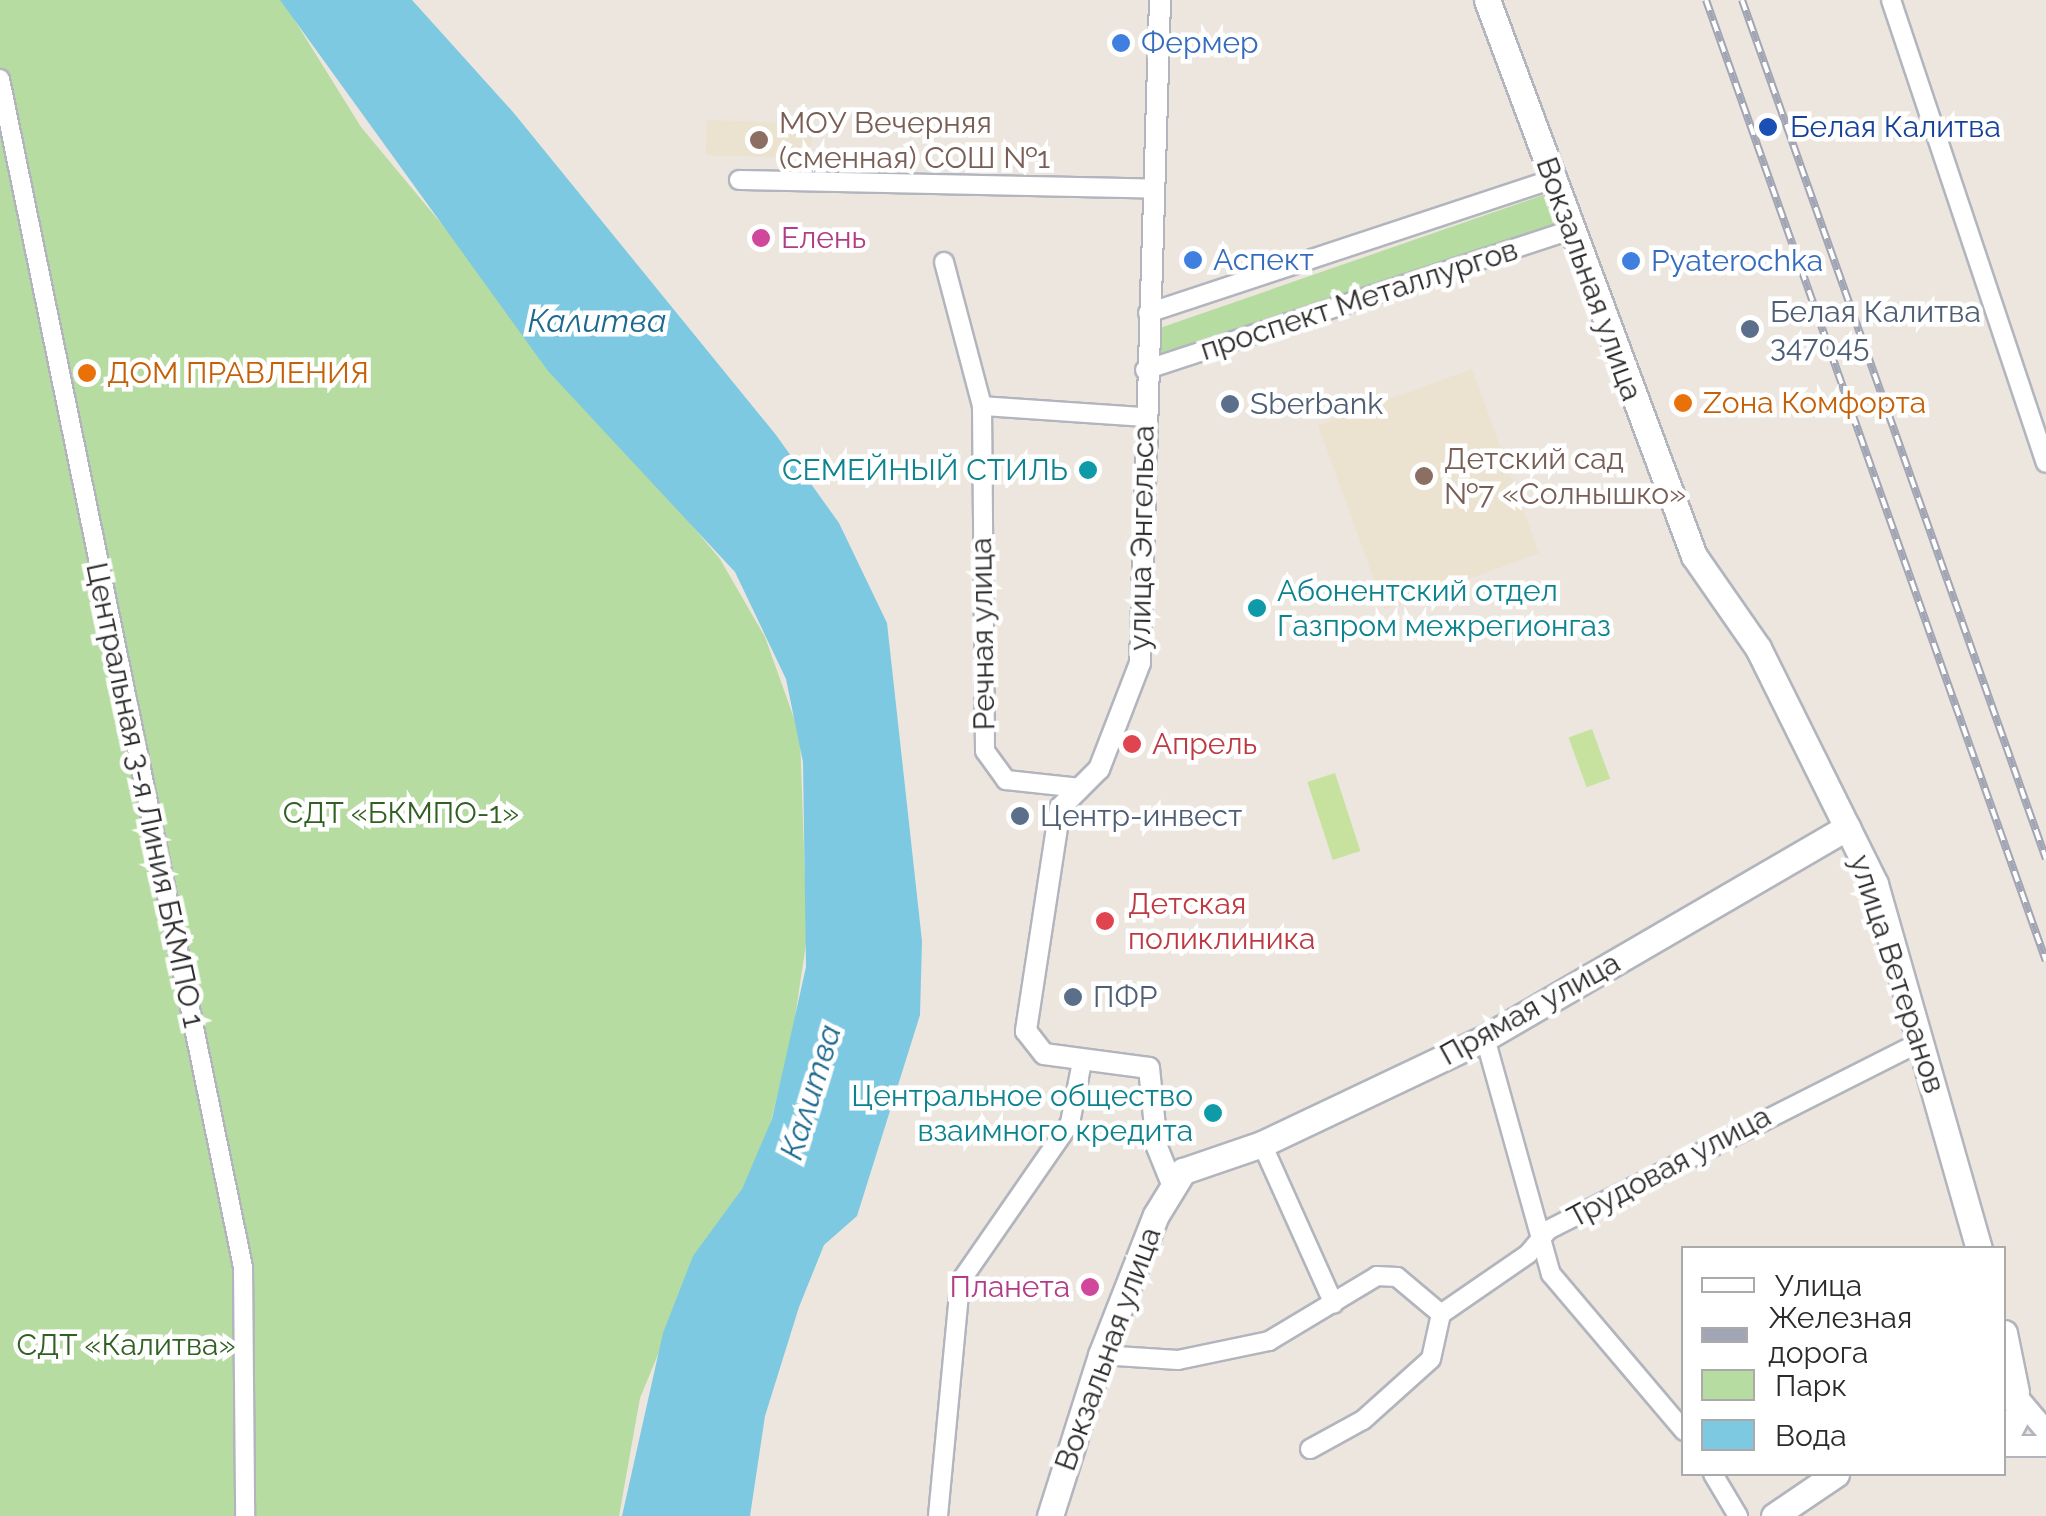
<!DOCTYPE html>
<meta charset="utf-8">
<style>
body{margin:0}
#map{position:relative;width:2046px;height:1516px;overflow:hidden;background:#ece6df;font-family:Raleway,sans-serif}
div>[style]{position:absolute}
.education>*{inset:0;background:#ebe2d0;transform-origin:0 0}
.green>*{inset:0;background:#b6dca1}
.pitch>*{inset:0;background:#c7e29e;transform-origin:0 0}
.water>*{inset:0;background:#7dc9e2}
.roads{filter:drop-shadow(2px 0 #b2b5bd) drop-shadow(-2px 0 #b2b5bd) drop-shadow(0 2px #b2b5bd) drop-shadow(0 -2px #b2b5bd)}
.minor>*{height:18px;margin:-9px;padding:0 9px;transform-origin:9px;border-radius:9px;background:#fff}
.tertiary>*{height:20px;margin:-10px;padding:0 10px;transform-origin:10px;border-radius:10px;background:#fff}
.secondary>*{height:25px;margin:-12.5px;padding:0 12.5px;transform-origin:12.5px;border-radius:12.5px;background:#fff}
.rail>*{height:8px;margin-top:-4px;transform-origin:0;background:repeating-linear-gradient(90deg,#fff 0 11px,#a2a5b3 0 22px);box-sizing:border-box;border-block:2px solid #a2a5b3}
.dots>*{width:28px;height:28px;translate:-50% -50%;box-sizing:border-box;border:5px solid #fff;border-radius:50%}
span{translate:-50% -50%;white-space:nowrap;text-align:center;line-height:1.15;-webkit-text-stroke:9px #fff;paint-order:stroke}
.shop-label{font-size:30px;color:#366cbe}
.left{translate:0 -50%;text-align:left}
.education-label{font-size:30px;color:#785e54}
.transit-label{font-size:30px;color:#164399}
.hotel-label{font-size:30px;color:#b23c85}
.right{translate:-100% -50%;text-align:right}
.street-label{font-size:30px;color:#2b2b2b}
.service-label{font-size:30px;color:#4e5e75}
.food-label{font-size:30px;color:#c56008}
.culture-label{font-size:30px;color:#0d838f}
.health-label{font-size:30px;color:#be3a42}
.park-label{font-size:30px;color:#306122}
.water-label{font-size:32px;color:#1c698f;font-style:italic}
.legend{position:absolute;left:1681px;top:1246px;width:325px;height:230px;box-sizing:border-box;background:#fff;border:2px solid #aaa;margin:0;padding:12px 18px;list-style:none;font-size:30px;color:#2b2b2b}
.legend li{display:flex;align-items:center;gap:20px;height:50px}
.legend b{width:50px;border:2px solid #aaa}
</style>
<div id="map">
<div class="education">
<div style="left:707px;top:120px;width:105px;height:35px;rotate:2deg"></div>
<div style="left:1472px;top:369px;width:196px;height:164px;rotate:70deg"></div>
</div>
<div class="green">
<div style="clip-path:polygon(0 0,282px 0,361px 127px,720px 559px,765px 637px,800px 735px,807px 937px,793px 1031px,765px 1146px,671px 1323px,640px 1398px,619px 1516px,0 1516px)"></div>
<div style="clip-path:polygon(1555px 191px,1565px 221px,1155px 355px,1157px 329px)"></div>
</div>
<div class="pitch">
<div style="left:1592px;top:729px;width:53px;height:25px;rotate:70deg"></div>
<div style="left:1335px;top:773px;width:82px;height:29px;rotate:72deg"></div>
</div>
<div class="water">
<div style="clip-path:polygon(280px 0,412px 0,513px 112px,776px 435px,839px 523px,887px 623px,922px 941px,920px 1015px,857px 1216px,824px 1245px,799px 1307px,765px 1416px,750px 1516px,622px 1516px,663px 1333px,693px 1256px,742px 1189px,772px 1119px,806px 967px,803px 762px,786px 679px,735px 572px,548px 371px)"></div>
</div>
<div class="roads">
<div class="minor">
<div style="left:1891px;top:0;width:488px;rotate:71.5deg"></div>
<div style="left:0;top:79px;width:1213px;rotate:78.44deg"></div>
<div style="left:243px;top:1267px;width:249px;rotate:89.5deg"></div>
<div style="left:739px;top:180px;width:413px;rotate:1.2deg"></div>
<div style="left:944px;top:262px;width:149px;rotate:75.2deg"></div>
<div style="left:982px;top:406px;width:345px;rotate:89.5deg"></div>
<div style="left:985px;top:751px;width:36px;rotate:54deg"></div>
<div style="left:1006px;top:780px;width:75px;rotate:6.1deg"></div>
<div style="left:1148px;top:313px;width:427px;rotate:-18.3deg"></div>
<div style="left:1145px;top:370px;width:449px;rotate:-18.2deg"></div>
<div style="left:982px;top:406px;width:162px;rotate:3.9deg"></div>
<div style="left:1485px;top:1038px;width:245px;rotate:74.4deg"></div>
<div style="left:1551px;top:1274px;width:206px;rotate:49.7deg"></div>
<div style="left:1262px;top:1144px;width:175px;rotate:65.8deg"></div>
<div style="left:1441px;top:1314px;width:106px;rotate:-34.6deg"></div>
<div style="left:1528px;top:1254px;width:31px;rotate:-50deg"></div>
<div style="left:1548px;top:1230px;width:419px;rotate:-26.8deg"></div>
<div style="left:1101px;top:1355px;width:77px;rotate:3.7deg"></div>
<div style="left:1178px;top:1360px;width:93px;rotate:-11.8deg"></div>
<div style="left:1269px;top:1341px;width:126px;rotate:-31deg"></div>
<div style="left:1377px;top:1276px;width:20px;rotate:3deg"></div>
<div style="left:1397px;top:1277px;width:57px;rotate:40.1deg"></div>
<div style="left:1310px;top:1449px;width:60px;rotate:-28.7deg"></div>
<div style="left:1363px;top:1420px;width:91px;rotate:-41.9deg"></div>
<div style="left:1431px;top:1359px;width:46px;rotate:-77.5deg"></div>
<div style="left:1713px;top:1474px;width:49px;rotate:59.2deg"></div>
<div style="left:938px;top:1516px;width:235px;rotate:-84.6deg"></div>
<div style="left:960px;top:1282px;width:193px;rotate:-55.3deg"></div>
<div style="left:1070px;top:1123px;width:62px;rotate:-78.9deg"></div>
</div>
<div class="tertiary">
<div style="left:1160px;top:0;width:663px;rotate:91.73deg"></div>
<div style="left:1140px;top:663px;width:114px;rotate:111.1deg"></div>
<div style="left:1099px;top:769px;width:55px;rotate:135deg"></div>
<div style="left:1060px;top:808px;width:226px;rotate:98.7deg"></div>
<div style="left:1026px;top:1031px;width:29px;rotate:52deg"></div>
<div style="left:1044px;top:1054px;width:106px;rotate:7.6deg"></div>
<div style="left:1149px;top:1068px;width:79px;rotate:84.2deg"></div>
<div style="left:1157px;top:1147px;width:40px;rotate:68deg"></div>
<div style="left:2019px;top:1399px;width:42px;rotate:49.8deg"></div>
<div style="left:2004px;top:1446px;width:42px"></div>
</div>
<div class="secondary">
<div style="left:1487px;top:0;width:593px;rotate:69.58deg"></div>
<div style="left:1694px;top:556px;width:112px;rotate:55.2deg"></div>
<div style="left:1758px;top:648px;width:263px;rotate:63.6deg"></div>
<div style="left:1875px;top:884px;width:379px;rotate:74.1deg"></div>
<div style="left:2004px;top:1333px;width:60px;rotate:78.5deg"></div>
<div style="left:2004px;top:1377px;width:37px;rotate:64deg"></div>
<div style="left:2020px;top:1410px;width:34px;rotate:118deg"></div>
<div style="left:1050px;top:1516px;width:169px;rotate:-72.4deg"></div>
<div style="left:1101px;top:1355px;width:150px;rotate:-68.6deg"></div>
<div style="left:1156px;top:1215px;width:52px;rotate:-58.5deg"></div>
<div style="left:1183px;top:1171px;width:83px;rotate:-18.9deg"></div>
<div style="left:1262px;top:1144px;width:247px;rotate:-25.4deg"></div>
<div style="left:1485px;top:1038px;width:419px;rotate:-30.2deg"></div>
<div style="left:1774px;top:1516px;width:75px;rotate:-34.1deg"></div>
</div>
</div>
<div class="rail">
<div style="left:1706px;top:0;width:1019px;rotate:70.52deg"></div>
<div style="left:1742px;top:0;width:911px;rotate:70.51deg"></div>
</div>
<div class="dots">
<div style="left:1121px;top:43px;background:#3f7fe0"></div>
<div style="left:1768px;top:127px;background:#1a4fb4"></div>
<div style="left:759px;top:140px;background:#8d6e63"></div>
<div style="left:761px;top:238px;background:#d1479c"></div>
<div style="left:1193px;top:260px;background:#3f7fe0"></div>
<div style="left:1631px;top:261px;background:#3f7fe0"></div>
<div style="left:1750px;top:329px;background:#5c6f8a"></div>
<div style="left:87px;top:373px;background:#e8710a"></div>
<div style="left:1683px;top:403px;background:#e8710a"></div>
<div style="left:1230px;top:404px;background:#5c6f8a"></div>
<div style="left:1088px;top:470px;background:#0f9aa8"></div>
<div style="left:1424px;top:476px;background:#8d6e63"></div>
<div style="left:1257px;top:608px;background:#0f9aa8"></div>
<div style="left:1132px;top:744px;background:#e0444e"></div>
<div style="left:1020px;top:816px;background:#5c6f8a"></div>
<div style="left:1105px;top:921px;background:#e0444e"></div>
<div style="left:1073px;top:997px;background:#5c6f8a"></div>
<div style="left:1213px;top:1113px;background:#0f9aa8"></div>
<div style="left:1090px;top:1287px;background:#d1479c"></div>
</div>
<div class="shop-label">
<span class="left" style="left:1141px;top:43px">Фермер</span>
<span class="left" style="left:1213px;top:260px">Аспект</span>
<span class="left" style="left:1651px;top:261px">Pyaterochka</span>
</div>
<div class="education-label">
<span class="left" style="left:779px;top:140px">МОУ Вечерняя<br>(сменная) СОШ №1</span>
<span class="left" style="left:1444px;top:476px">Детский сад<br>№7 «Солнышко»</span>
</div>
<div class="transit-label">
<span class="left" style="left:1790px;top:127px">Белая Калитва</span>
</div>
<div class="hotel-label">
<span class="left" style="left:781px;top:238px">Елень</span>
<span class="right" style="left:1070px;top:1287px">Планета</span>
</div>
<div class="street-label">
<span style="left:1589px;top:279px;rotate:70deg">Вокзальная улица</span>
<span style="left:1359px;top:300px;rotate:-18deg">проспект Металлургов</span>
<span style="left:1142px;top:538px;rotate:-89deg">улица Энгельса</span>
<span style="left:983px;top:634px;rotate:-91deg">Речная улица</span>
<span style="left:145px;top:795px;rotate:78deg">Центральная 3-я Линия БКМПО 1</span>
<span style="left:1897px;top:974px;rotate:72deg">улица Ветеранов</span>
<span style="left:1530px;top:1009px;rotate:-29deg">Прямая улица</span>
<span style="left:1669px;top:1167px;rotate:-28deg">Трудовая улица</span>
<span style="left:1108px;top:1349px;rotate:-70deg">Вокзальная улица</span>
</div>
<div class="service-label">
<span class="left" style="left:1770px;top:329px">Белая Калитва<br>347045</span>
<span class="left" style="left:1250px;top:404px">Sberbank</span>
<span class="left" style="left:1040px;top:816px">Центр-инвест</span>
<span class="left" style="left:1093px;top:997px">ПФР</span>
</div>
<div class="food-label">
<span class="left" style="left:107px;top:373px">ДОМ ПРАВЛЕНИЯ</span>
<span class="left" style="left:1703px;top:403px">Zона Комфорта</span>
</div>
<div class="culture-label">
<span class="right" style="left:1068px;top:470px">СЕМЕЙНЫЙ СТИЛЬ</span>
<span class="left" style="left:1277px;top:608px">Абонентский отдел<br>Газпром межрегионгаз</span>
<span class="right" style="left:1193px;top:1113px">Центральное общество<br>взаимного кредита</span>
</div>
<div class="health-label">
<span class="left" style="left:1152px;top:744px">Апрель</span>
<span class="left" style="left:1128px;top:921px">Детская<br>поликлиника</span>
</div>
<div class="park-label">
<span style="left:401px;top:813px">СДТ «БКМПО-1»</span>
<span style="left:126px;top:1345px">СДТ «Калитва»</span>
</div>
<div class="water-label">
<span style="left:597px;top:321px">Калитва</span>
<span style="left:811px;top:1092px;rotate:-73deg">Калитва</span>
</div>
<ul class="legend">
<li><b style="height:12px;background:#fff"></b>Улица</li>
<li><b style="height:12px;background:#a2a5b3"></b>Железная дорога</li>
<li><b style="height:28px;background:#b6dca1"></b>Парк</li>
<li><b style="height:28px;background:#7dc9e2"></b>Вода</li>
</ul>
</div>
